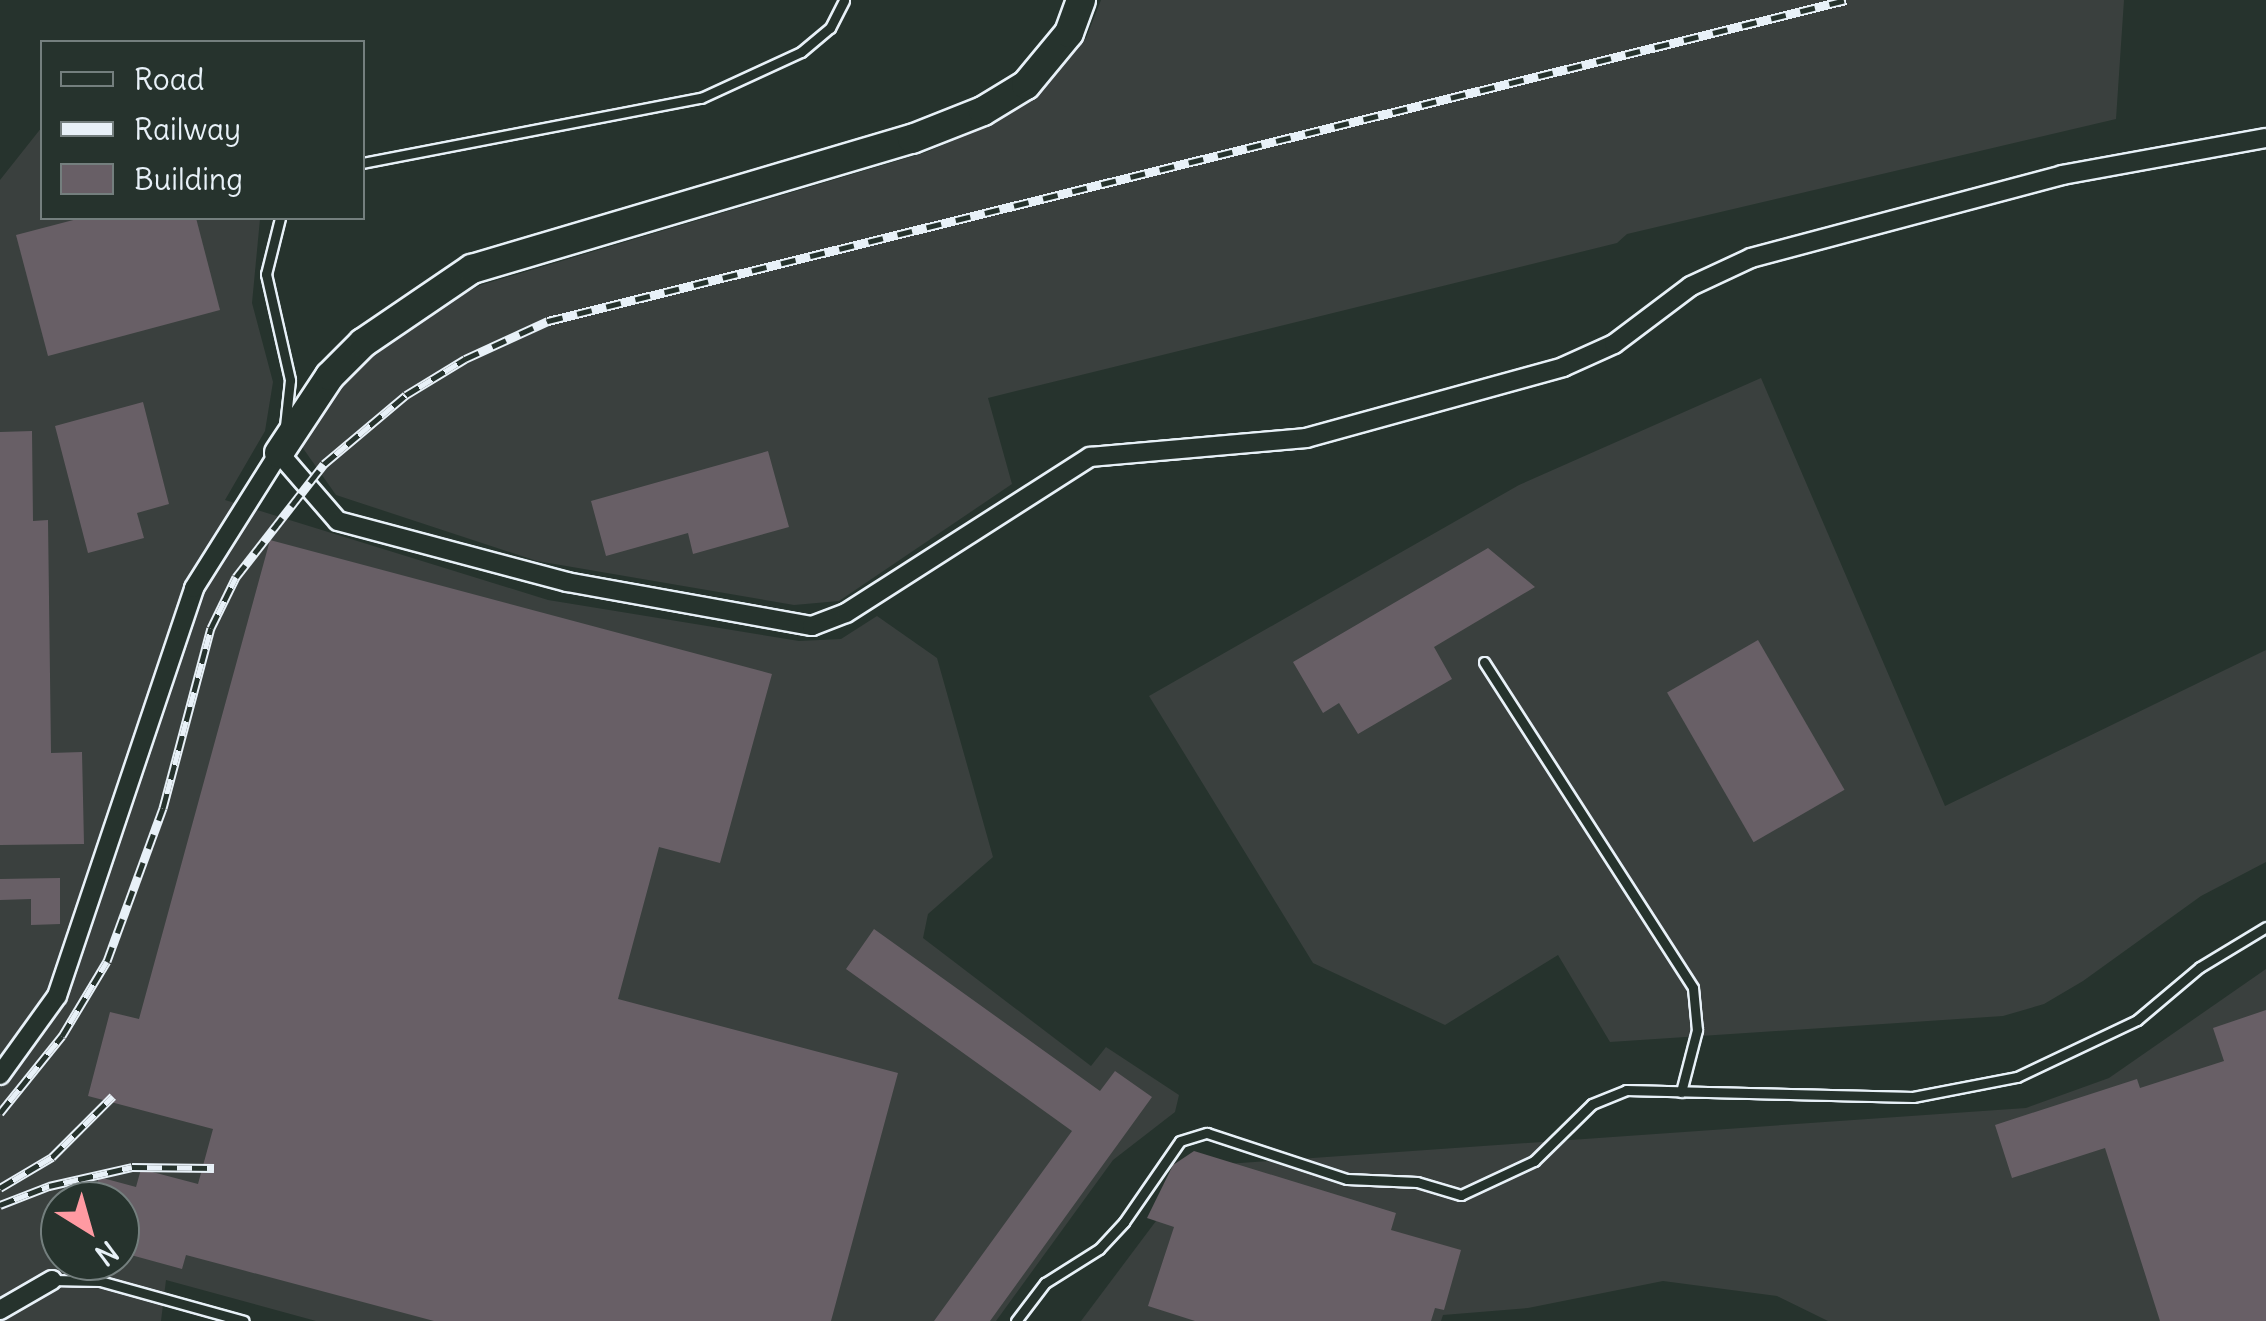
<!DOCTYPE html>
<style>
body{margin:0}
#map{position:relative;width:2266px;height:1321px;overflow:hidden;background:#26332d;font-family:Delius,sans-serif}
div>[style]{position:absolute}
.built>*{inset:0;background:#3a403e}
.building>*{inset:0;background:#685f66;transform-origin:0 0}
.roads{filter:drop-shadow(2px 0 #e8f1f8) drop-shadow(-2px 0 #e8f1f8) drop-shadow(0 2px #e8f1f8) drop-shadow(0 -2px #e8f1f8)}
.lane>*{height:9px;margin:-4.5px;padding:0 4.5px;transform-origin:4.5px;border-radius:4.5px;background:#26332d}
.street>*{height:18px;margin:-9px;padding:0 9px;transform-origin:9px;border-radius:9px;background:#26332d}
.secondary>*{height:28px;margin:-14px;padding:0 14px;transform-origin:14px;border-radius:14px;background:#26332d}
.rail>*{height:9px;margin-top:-4.5px;transform-origin:0;background:repeating-linear-gradient(90deg,#26332d 0 15px,#e8f1f8 0 30px);box-sizing:border-box;border-block:2px solid #e8f1f8}
span{translate:-50% -50%;white-space:nowrap;text-align:center;line-height:1.15;-webkit-text-stroke:10px #26332d;paint-order:stroke}
.legend{position:absolute;left:40px;top:40px;width:325px;height:180px;box-sizing:border-box;background:#26332d;border:2px solid #747f7e;margin:0;padding:12px 18px;list-style:none;font-size:30px;color:#e8f1f8}
.legend li{display:flex;align-items:center;gap:20px;height:50px}
.legend b{width:50px;border:2px solid #747f7e}
.north{position:absolute;left:40px;top:1181px;width:100px;height:100px;box-sizing:border-box;background:#26332d;border:2px solid #747f7e;border-radius:50%;rotate:143deg;font-size:28px;font-weight:700;line-height:40px;text-align:center;color:#e8f1f8}
.north::after{content:'';display:block;margin:auto;width:35px;height:45px;background:#ff9aa2;clip-path:polygon(50% 0,100% 100%,50% 72%,0 100%)}
</style>
<div id="map">
<div class="built">
<div style="clip-path:polygon(1101px 0,2124px 0,2116px 119px,1627px 234px,1617px 243px,988px 398px,1012px 484px,839px 601px,794px 605px,537px 561px,336px 495px,300px 444px,302px 427px,349px 375px,418px 318px,481px 285px,927px 152px,991px 124px,1043px 90px,1086px 38px)"></div>
<div style="clip-path:polygon(evenodd,42px 127px,42px 218px,260px 219px,252px 303px,273px 382px,265px 431px,225px 500px,548px 600px,799px 641px,841px 639px,877px 616px,937px 658px,993px 857px,928px 914px,923px 938px,1091px 1066px,1106px 1047px,1179px 1095px,1175px 1112px,1113px 1160px,996px 1321px,316px 1321px,166px 1280px,161px 1321px,0 1321px,0 180px,42px 127px,60px 1201px,120px 1201px,120px 1261px,60px 1261px,60px 1201px)"></div>
<div style="clip-path:polygon(1761px 378px,1945px 806px,2266px 650px,2266px 862px,2201px 896px,2083px 981px,2044px 1004px,2003px 1016px,1610px 1042px,1558px 955px,1445px 1025px,1313px 963px,1149px 696px,1519px 485px)"></div>
<div style="clip-path:polygon(2266px 969px,2266px 1321px,1828px 1321px,1777px 1296px,1663px 1281px,1528px 1308px,1443px 1315px,1441px 1321px,1081px 1321px,1165px 1209px,1226px 1164px,2026px 1108px,2109px 1078px)"></div>
</div>
<div class="building">
<div style="clip-path:polygon(81px 218px,196px 218px,220px 310px,48px 356px,16px 235px)"></div>
<div style="clip-path:polygon(143px 402px,169px 504px,137px 513px,144px 538px,88px 553px,55px 426px)"></div>
<div style="clip-path:polygon(32px 431px,33px 521px,48px 520px,51px 753px,82px 752px,84px 844px,0 845px,0 432px)"></div>
<div style="clip-path:polygon(768px 451px,789px 527px,693px 554px,688px 533px,606px 556px,591px 501px)"></div>
<div style="clip-path:polygon(270px 540px,772px 674px,720px 863px,659px 847px,618px 999px,898px 1073px,831px 1321px,434px 1321px,186px 1255px,182px 1269px,120px 1252px,120px 1201px,92px 1201px,99px 1177px,136px 1187px,141px 1169px,198px 1184px,213px 1129px,88px 1096px,110px 1012px,139px 1019px)"></div>
<div style="clip-path:polygon(1488px 548px,1535px 587px,1434px 647px,1452px 679px,1358px 734px,1339px 703px,1323px 713px,1293px 662px)"></div>
<div style="left:1758px;top:640px;width:173px;height:105px;rotate:60deg"></div>
<div style="clip-path:polygon(60px 878px,60px 924px,31px 925px,31px 899px,0 900px,0 879px)"></div>
<div style="clip-path:polygon(874px 929px,1100px 1091px,1115px 1071px,1152px 1097px,990px 1321px,934px 1321px,1072px 1131px,846px 969px)"></div>
<div style="clip-path:polygon(2266px 1010px,2266px 1321px,2160px 1321px,2105px 1148px,2012px 1178px,1995px 1125px,2137px 1079px,2140px 1088px,2224px 1061px,2213px 1028px)"></div>
<div style="clip-path:polygon(1194px 1151px,1396px 1213px,1391px 1230px,1461px 1250px,1444px 1310px,1435px 1308px,1431px 1321px,1195px 1321px,1148px 1306px,1174px 1227px,1147px 1218px,1173px 1165px)"></div>
</div>
<div class="roads">
<div class="lane">
<div style="left:362px;top:163px;width:345px;rotate:-10.9deg"></div>
<div style="left:701px;top:98px;width:110px;rotate:-24.7deg"></div>
<div style="left:801px;top:52px;width:38px;rotate:-40deg"></div>
<div style="left:830px;top:28px;width:31px;rotate:-63deg"></div>
<div style="left:280px;top:218px;width:58px;rotate:104deg"></div>
<div style="left:266px;top:274px;width:109px;rotate:77.2deg"></div>
<div style="left:290px;top:380px;width:46px;rotate:96.2deg"></div>
<div style="left:1484px;top:662px;width:387px;rotate:57.3deg"></div>
<div style="left:1693px;top:988px;width:42px;rotate:84.6deg"></div>
<div style="left:1697px;top:1030px;width:64px;rotate:104.5deg"></div>
<div style="left:52px;top:1280px;width:48px;rotate:1.2deg"></div>
<div style="left:100px;top:1281px;width:149px;rotate:15.5deg"></div>
<div style="left:1016px;top:1321px;width:48px;rotate:-52.7deg"></div>
<div style="left:1045px;top:1283px;width:64px;rotate:-32.2deg"></div>
<div style="left:1099px;top:1249px;width:37px;rotate:-47deg"></div>
<div style="left:1124px;top:1222px;width:98px;rotate:-55.3deg"></div>
<div style="left:1180px;top:1141px;width:28px;rotate:-17deg"></div>
<div style="left:1207px;top:1133px;width:147px;rotate:18.2deg"></div>
<div style="left:1347px;top:1179px;width:70px;rotate:2.5deg"></div>
<div style="left:1417px;top:1182px;width:46px;rotate:16.5deg"></div>
<div style="left:1461px;top:1195px;width:81px;rotate:-25deg"></div>
<div style="left:1534px;top:1161px;width:81px;rotate:-44.5deg"></div>
<div style="left:1592px;top:1104px;width:37px;rotate:-22deg"></div>
<div style="left:1626px;top:1090px;width:287px;rotate:1.4deg"></div>
<div style="left:1913px;top:1097px;width:106px;rotate:-10.9deg"></div>
<div style="left:2017px;top:1077px;width:133px;rotate:-25.4deg"></div>
<div style="left:2137px;top:1020px;width:82px;rotate:-40.1deg"></div>
<div style="left:2200px;top:967px;width:77px;rotate:-31.2deg"></div>
</div>
<div class="street">
<div style="left:0;top:1075px;width:97px;rotate:-54.2deg"></div>
<div style="left:57px;top:996px;width:430px;rotate:-71.4deg"></div>
<div style="left:194px;top:588px;width:160px;rotate:-57.8deg"></div>
<div style="left:279px;top:453px;width:90px;rotate:49.1deg"></div>
<div style="left:338px;top:521px;width:237px;rotate:14.9deg"></div>
<div style="left:567px;top:582px;width:249px;rotate:10.2deg"></div>
<div style="left:812px;top:626px;width:36px;rotate:-21deg"></div>
<div style="left:846px;top:613px;width:290px;rotate:-32.6deg"></div>
<div style="left:1090px;top:457px;width:217px;rotate:-5deg"></div>
<div style="left:1306px;top:438px;width:267px;rotate:-15.4deg"></div>
<div style="left:1563px;top:367px;width:56px;rotate:-24.3deg"></div>
<div style="left:1614px;top:344px;width:96px;rotate:-37deg"></div>
<div style="left:1691px;top:286px;width:66px;rotate:-25deg"></div>
<div style="left:1751px;top:258px;width:322px;rotate:-14.9deg"></div>
<div style="left:2062px;top:175px;width:207px;rotate:-10.3deg"></div>
<div style="left:0;top:1310px;width:60px;rotate:-30deg"></div>
</div>
<div class="secondary">
<div style="left:279px;top:453px;width:92px;rotate:-56.5deg"></div>
<div style="left:330px;top:376px;width:47px;rotate:-45deg"></div>
<div style="left:363px;top:343px;width:132px;rotate:-34.2deg"></div>
<div style="left:472px;top:269px;width:459px;rotate:-16.5deg"></div>
<div style="left:912px;top:139px;width:76px;rotate:-21.5deg"></div>
<div style="left:983px;top:111px;width:50px;rotate:-31.2deg"></div>
<div style="left:1026px;top:85px;width:67px;rotate:-50.4deg"></div>
<div style="left:1069px;top:33px;width:35px;rotate:-70deg"></div>
</div>
</div>
<div class="rail">
<div style="left:0;top:1113px;width:99px;rotate:-51.2deg"></div>
<div style="left:62px;top:1036px;width:87px;rotate:-59deg"></div>
<div style="left:107px;top:961px;width:163px;rotate:-69.9deg"></div>
<div style="left:163px;top:808px;width:186px;rotate:-75.1deg"></div>
<div style="left:211px;top:628px;width:57px;rotate:-63.9deg"></div>
<div style="left:236px;top:577px;width:143px;rotate:-52.1deg"></div>
<div style="left:324px;top:464px;width:107px;rotate:-40.1deg"></div>
<div style="left:406px;top:395px;width:69px;rotate:-31.4deg"></div>
<div style="left:465px;top:359px;width:91px;rotate:-24.6deg"></div>
<div style="left:548px;top:321px;width:1337px;rotate:-13.89deg"></div>
<div style="left:0;top:1188px;width:61px;rotate:-30.8deg"></div>
<div style="left:52px;top:1157px;width:86px;rotate:-45deg"></div>
<div style="left:0;top:1205px;width:53px;rotate:-21.2deg"></div>
<div style="left:49px;top:1186px;width:85px;rotate:-12.9deg"></div>
<div style="left:132px;top:1167px;width:82px;rotate:0.7deg"></div>
</div>
<ul class="legend">
<li><b style="height:12px;background:#26332d"></b>Road</li>
<li><b style="height:12px;background:#e8f1f8"></b>Railway</li>
<li><b style="height:28px;background:#685f66"></b>Building</li>
</ul>
<div class="north">N</div>
</div>
